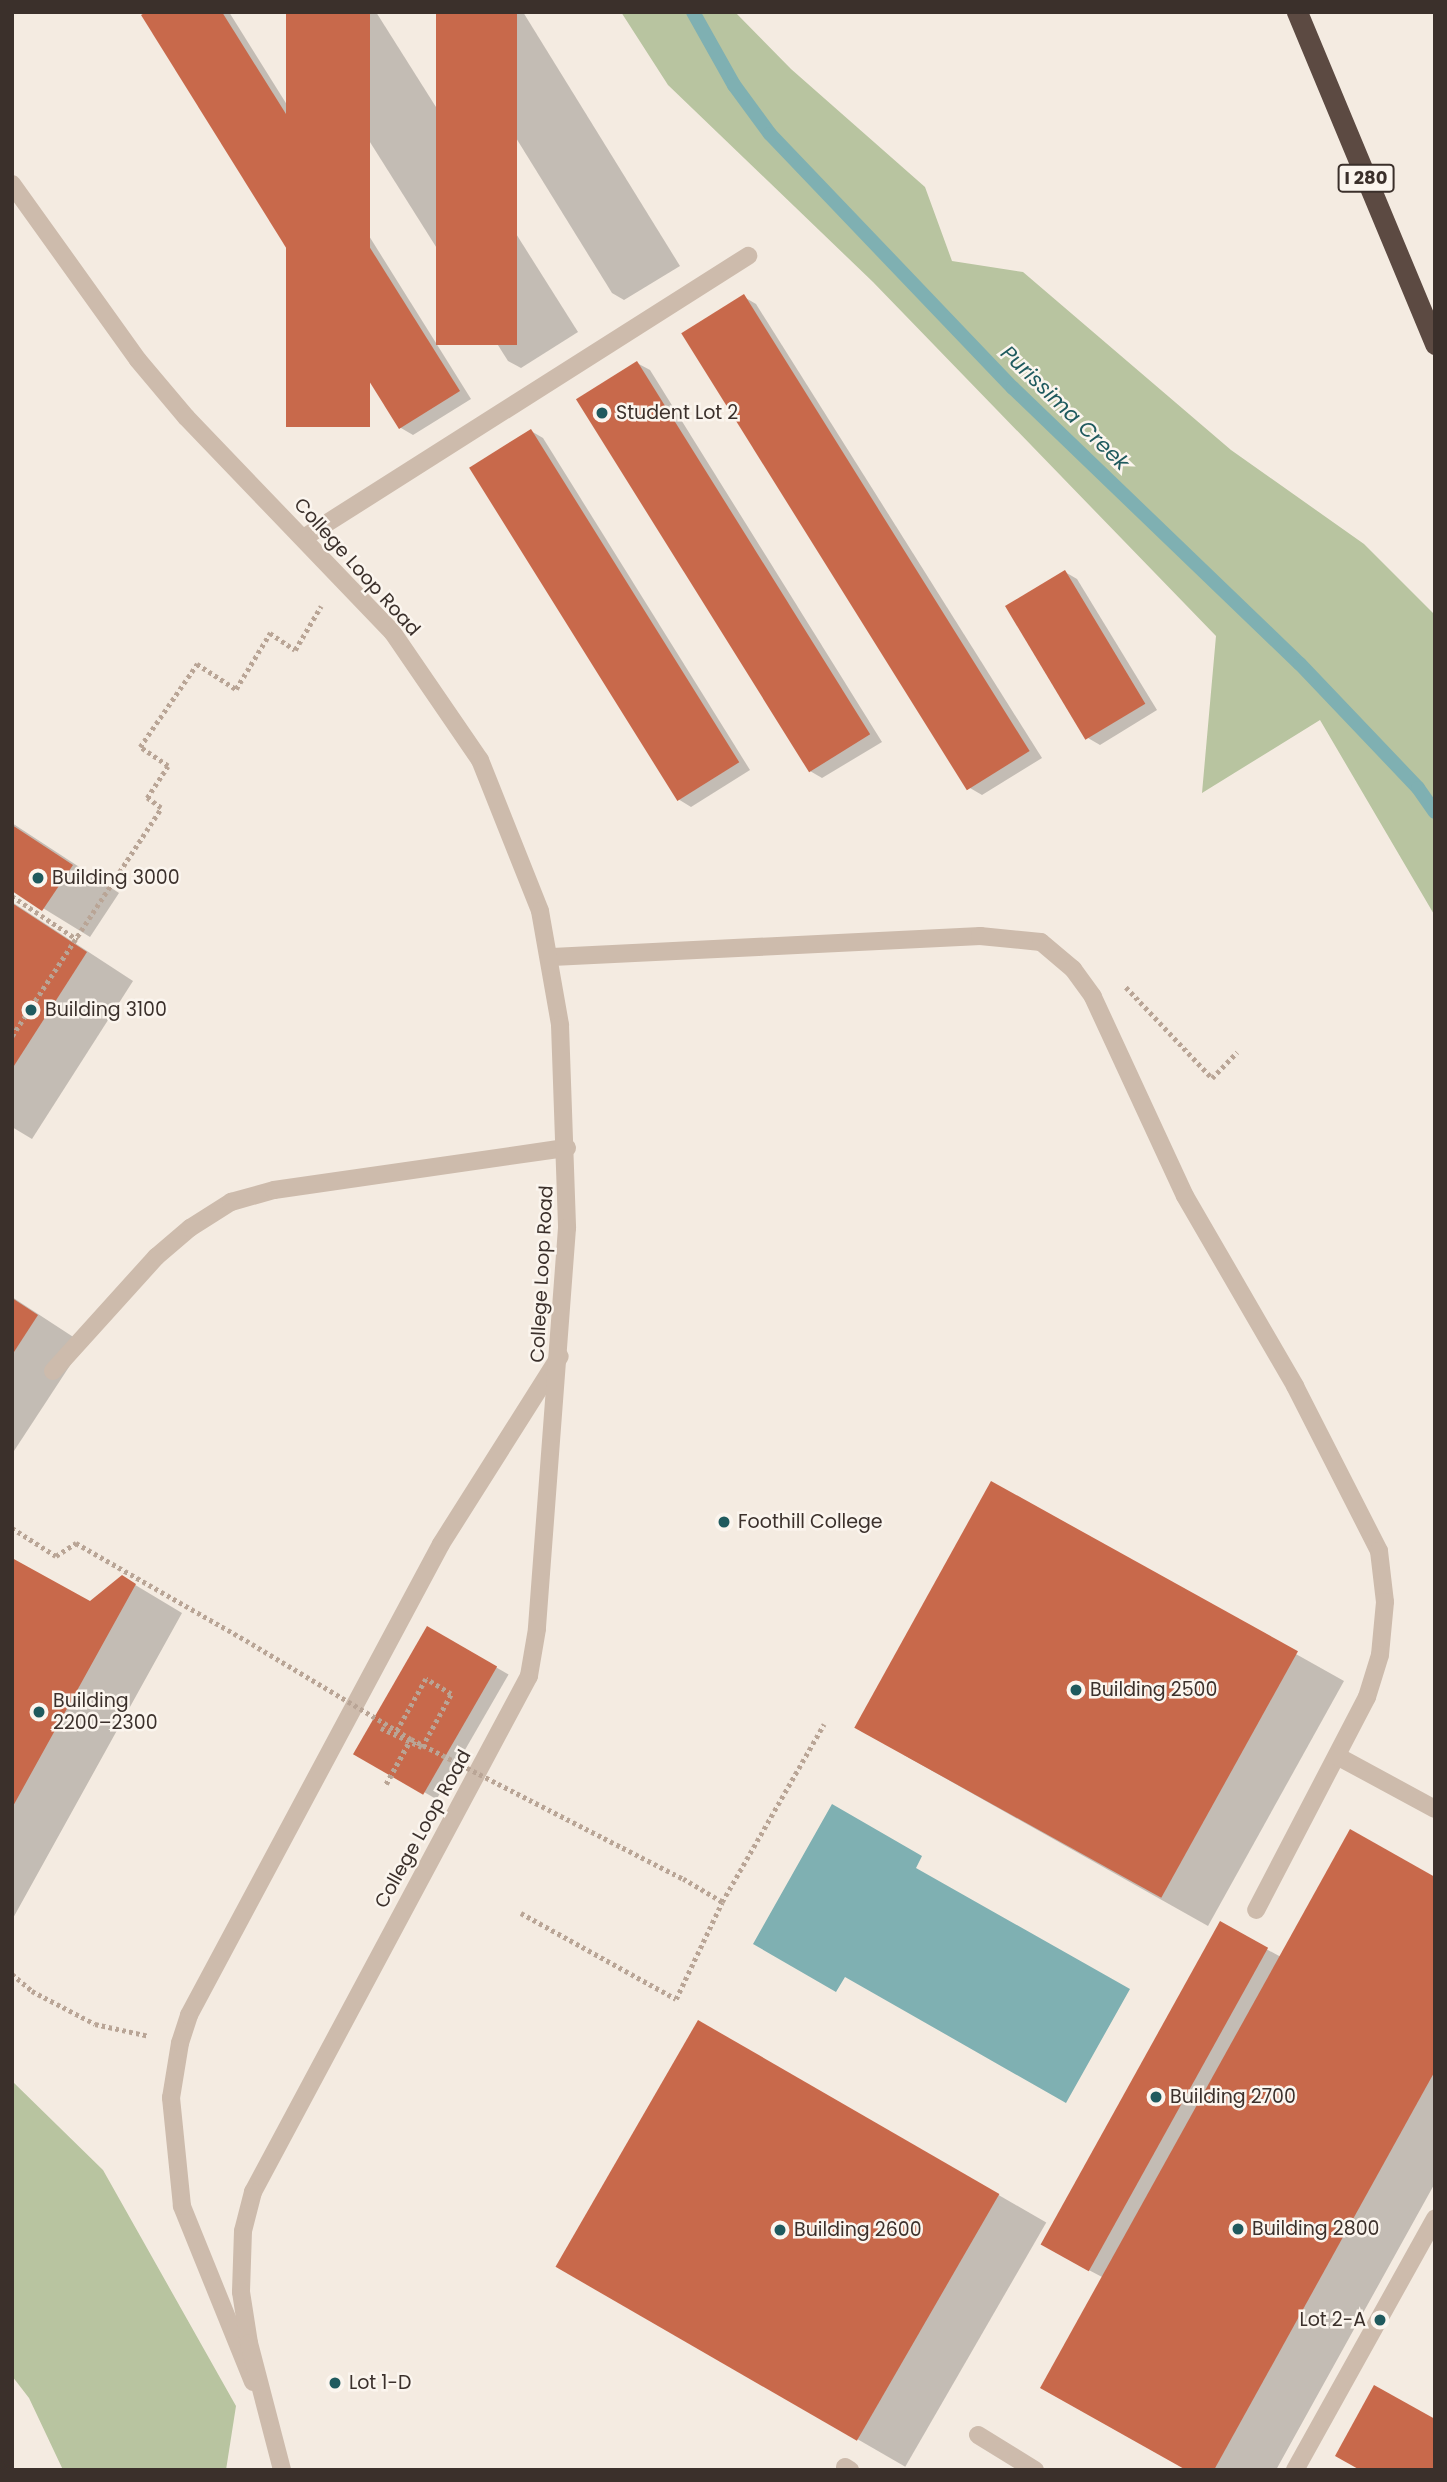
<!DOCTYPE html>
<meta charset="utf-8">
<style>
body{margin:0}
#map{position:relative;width:1447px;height:2482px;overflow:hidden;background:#f4ebe1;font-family:Poppins,sans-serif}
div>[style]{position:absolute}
.green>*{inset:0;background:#b8c4a0}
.water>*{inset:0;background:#7fb0b2}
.shadow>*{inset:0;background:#0003;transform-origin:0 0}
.stream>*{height:14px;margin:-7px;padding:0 7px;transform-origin:7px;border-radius:7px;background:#7fb0b2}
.building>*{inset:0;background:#c8694b;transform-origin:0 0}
.path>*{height:4.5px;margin-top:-2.25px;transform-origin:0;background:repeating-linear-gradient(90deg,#b9a596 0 3.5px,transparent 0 7px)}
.service>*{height:18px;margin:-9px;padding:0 9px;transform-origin:9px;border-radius:9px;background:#cdbbac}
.minor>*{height:18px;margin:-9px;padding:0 9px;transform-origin:9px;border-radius:9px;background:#cdbbac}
.motorway>*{height:21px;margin:-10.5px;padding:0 10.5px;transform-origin:10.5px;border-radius:10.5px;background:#5c4a42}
.path-bridge>*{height:4.5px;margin-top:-2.25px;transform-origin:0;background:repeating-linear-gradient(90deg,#b9a596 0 3.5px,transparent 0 7px)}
.dots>*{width:19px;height:19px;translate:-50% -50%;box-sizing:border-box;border:4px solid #fbf5ee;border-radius:50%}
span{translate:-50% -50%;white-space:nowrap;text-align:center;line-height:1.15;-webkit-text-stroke:5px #fbf5ee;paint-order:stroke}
.shield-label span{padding:2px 5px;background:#fbf5ee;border:2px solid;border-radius:5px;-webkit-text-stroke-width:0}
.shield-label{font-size:18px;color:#3b302b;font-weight:700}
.poi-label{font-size:19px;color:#3b302b}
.left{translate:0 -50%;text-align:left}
.right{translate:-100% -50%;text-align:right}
.street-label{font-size:19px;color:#3b302b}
.water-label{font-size:21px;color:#1f5a5e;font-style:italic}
.frame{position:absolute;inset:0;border:14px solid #3b302b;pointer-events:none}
</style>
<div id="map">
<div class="green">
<div style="clip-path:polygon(621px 12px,735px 12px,791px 69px,925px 187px,952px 261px,1023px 272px,1231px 450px,1364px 544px,1435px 615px,1435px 916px,1320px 720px,1202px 793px,1216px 636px,873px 282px,668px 85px)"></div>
<div style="clip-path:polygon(12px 2081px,103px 2170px,236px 2406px,226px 2470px,63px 2470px,29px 2398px,12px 2376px)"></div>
</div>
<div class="water">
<div style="clip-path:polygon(832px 1804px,922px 1856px,916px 1868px,1130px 1989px,1066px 2103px,845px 1977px,836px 1992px,753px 1944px)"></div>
</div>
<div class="shadow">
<div style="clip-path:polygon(149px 12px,229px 12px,471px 399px,413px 435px,401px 428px)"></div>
<div style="clip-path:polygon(288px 12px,376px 12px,578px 332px,521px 368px,508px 361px)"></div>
<div style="clip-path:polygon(438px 12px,523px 12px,680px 266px,624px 300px,612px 293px)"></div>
<div style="clip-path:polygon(744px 297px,756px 304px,1042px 758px,982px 795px,970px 788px)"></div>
<div style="clip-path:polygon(637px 363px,650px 370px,882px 742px,822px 778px,810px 771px)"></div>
<div style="clip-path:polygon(531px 431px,543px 438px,750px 770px,691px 807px,678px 799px)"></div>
<div style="clip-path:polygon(1065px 572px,1077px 579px,1157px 710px,1100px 745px,1088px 738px)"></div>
<div style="clip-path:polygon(12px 823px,119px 893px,90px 937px,12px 889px)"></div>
<div style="clip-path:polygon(12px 902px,133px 981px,32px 1139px,12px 1127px)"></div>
<div style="clip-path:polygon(12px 1297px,84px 1344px,12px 1454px)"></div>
<div style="clip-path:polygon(992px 1483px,1344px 1681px,1208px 1926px,904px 1755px)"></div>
<div style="clip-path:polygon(12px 1560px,90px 1604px,122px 1577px,182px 1613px,12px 1920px)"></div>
<div style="left:428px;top:1628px;width:93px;height:144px;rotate:30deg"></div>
<div style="clip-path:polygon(1435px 1879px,1435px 2183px,1276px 2470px,1188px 2470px,1104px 2278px,1083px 2267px,1220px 1924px,1281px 1957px)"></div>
<div style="left:699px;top:2022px;width:401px;height:282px;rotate:30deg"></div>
</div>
<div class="stream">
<div style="left:693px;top:12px;width:84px;rotate:60.7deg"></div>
<div style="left:734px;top:85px;width:61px;rotate:53.7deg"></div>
<div style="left:770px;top:134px;width:352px;rotate:46.3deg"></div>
<div style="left:1013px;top:388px;width:398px;rotate:43.9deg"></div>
<div style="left:1300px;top:664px;width:171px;rotate:46.4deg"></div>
<div style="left:1418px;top:788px;width:29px;rotate:55deg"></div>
</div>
<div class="building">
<div style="clip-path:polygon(146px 12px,222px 12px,460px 391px,399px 429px,141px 15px)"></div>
<div style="left:286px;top:12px;width:84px;height:415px"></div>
<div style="left:436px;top:12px;width:81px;height:333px"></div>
<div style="left:744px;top:294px;width:539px;height:74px;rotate:58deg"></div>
<div style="left:637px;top:361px;width:440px;height:72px;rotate:58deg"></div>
<div style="left:531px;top:429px;width:393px;height:73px;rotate:58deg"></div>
<div style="left:1065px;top:570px;width:156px;height:70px;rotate:59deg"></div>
<div style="clip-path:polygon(12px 825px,73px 865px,42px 911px,12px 891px)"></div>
<div style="clip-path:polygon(12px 903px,87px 952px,12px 1069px)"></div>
<div style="clip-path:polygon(12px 1298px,38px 1315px,12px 1355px)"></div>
<div style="left:991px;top:1481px;width:351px;height:282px;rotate:29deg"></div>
<div style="clip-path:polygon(12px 1558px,90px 1601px,122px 1575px,136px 1584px,12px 1808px)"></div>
<div style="left:427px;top:1626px;width:81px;height:148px;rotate:30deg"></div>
<div style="clip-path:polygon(1350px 1829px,1435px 1877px,1435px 2071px,1214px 2470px,1186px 2470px,1040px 2388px)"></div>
<div style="left:1220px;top:1921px;width:55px;height:370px;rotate:29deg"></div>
<div style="left:698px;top:2020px;width:348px;height:285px;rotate:30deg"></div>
<div style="clip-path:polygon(1374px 2385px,1435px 2419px,1435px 2470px,1360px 2470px,1335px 2456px)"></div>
</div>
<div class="path">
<div style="left:12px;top:896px;width:79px;rotate:33.7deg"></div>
<div style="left:1126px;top:987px;width:125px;rotate:46.6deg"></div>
<div style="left:1212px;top:1078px;width:36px;rotate:-46deg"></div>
<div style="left:12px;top:1036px;width:272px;rotate:-56.8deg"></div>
<div style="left:161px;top:808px;width:17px;rotate:-144deg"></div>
<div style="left:147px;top:798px;width:38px;rotate:-57deg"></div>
<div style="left:168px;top:766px;width:34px;rotate:-146deg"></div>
<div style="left:140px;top:747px;width:101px;rotate:-55.5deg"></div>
<div style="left:197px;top:664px;width:46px;rotate:32.7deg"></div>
<div style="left:236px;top:689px;width:66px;rotate:-58.7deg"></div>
<div style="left:270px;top:633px;width:30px;rotate:34deg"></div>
<div style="left:295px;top:650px;width:51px;rotate:-59.4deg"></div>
<div style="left:12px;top:1528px;width:52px;rotate:32.5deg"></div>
<div style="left:56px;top:1556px;width:24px;rotate:-33deg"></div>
<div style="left:76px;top:1543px;width:203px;rotate:29.8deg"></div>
<div style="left:381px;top:1728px;width:45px;rotate:24.9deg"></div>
<div style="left:422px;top:1747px;width:60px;rotate:-61.3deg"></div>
<div style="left:451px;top:1694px;width:29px;rotate:-149deg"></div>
<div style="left:426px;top:1679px;width:60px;rotate:119.1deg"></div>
<div style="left:386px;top:1784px;width:50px;rotate:-61.4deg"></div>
<div style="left:722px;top:1902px;width:205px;rotate:-60.2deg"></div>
<div style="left:521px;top:1913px;width:177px;rotate:29deg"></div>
<div style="left:676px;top:1999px;width:107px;rotate:-64.6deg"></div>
<div style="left:722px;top:1902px;width:45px;rotate:-149.5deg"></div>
<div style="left:12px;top:1974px;width:26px;rotate:40deg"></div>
<div style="left:32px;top:1991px;width:71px;rotate:27.6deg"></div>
<div style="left:95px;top:2024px;width:55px;rotate:12.5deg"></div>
</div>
<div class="service">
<div style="left:305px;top:537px;width:525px;rotate:-32.39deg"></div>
<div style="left:552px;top:957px;width:429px;rotate:-2.8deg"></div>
<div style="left:980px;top:936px;width:61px;rotate:5.6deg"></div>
<div style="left:1041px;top:942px;width:42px;rotate:40.2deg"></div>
<div style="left:1073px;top:969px;width:34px;rotate:54deg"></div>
<div style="left:1093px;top:997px;width:219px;rotate:65.2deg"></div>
<div style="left:1185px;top:1196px;width:220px;rotate:59.9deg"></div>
<div style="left:1295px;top:1386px;width:185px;rotate:63deg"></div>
<div style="left:1379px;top:1551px;width:51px;rotate:83.3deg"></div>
<div style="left:1385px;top:1602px;width:53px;rotate:95.4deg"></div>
<div style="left:1380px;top:1655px;width:44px;rotate:107.2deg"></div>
<div style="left:1367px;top:1697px;width:240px;rotate:117.5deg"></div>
<div style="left:53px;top:1371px;width:154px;rotate:-47.9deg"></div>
<div style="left:156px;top:1257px;width:45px;rotate:-40.5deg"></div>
<div style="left:190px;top:1228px;width:49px;rotate:-32.4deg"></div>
<div style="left:231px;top:1202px;width:45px;rotate:-15.6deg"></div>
<div style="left:274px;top:1190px;width:296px;rotate:-8.2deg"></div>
<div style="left:1337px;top:1756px;width:111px;rotate:28.4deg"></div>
<div style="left:253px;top:2382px;width:190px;rotate:-112deg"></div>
<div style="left:182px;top:2206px;width:109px;rotate:-95.8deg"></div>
<div style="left:171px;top:2098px;width:56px;rotate:-80.7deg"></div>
<div style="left:180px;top:2043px;width:29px;rotate:-72deg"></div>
<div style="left:189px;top:2015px;width:534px;rotate:-61.85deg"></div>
<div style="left:441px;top:1544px;width:222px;rotate:-57.7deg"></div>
<div style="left:978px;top:2435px;width:67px;rotate:31.6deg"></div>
<div style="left:845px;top:2467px;width:6px;rotate:31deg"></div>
<div style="left:1295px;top:2470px;width:288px;rotate:-60.9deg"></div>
</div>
<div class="minor">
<div style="left:12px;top:184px;width:216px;rotate:54.4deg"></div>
<div style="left:138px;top:360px;width:75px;rotate:49.9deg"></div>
<div style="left:186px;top:417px;width:299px;rotate:46.2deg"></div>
<div style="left:393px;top:633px;width:154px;rotate:55.6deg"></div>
<div style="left:480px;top:760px;width:162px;rotate:68.3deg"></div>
<div style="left:540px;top:911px;width:116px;rotate:80deg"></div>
<div style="left:560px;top:1025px;width:203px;rotate:88deg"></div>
<div style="left:567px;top:1228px;width:402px;rotate:94.3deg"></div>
<div style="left:537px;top:1629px;width:48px;rotate:99.7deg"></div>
<div style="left:529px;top:1676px;width:585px;rotate:118.14deg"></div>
<div style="left:253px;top:2192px;width:40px;rotate:104.4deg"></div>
<div style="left:243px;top:2231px;width:61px;rotate:91.9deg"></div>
<div style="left:241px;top:2292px;width:52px;rotate:81.1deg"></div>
<div style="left:249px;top:2343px;width:131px;rotate:75.4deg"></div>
</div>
<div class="motorway">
<div style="left:1297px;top:12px;width:360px;rotate:67.4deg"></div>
</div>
<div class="path-bridge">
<div style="left:252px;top:1644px;width:185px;rotate:30.9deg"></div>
<div style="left:411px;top:1739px;width:306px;rotate:27.2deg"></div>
<div style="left:386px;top:1784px;width:51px;rotate:-60.9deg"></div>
</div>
<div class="dots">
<div style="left:602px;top:413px;background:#1f5a5e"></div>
<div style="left:38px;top:878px;background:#1f5a5e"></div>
<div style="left:31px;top:1010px;background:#1f5a5e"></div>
<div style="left:724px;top:1522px;background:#1f5a5e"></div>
<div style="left:1076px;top:1690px;background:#1f5a5e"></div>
<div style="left:39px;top:1712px;background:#1f5a5e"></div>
<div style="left:1156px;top:2097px;background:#1f5a5e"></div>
<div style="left:1238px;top:2229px;background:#1f5a5e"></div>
<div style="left:780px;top:2230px;background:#1f5a5e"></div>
<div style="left:1380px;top:2320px;background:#1f5a5e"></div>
<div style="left:335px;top:2383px;background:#1f5a5e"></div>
</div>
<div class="shield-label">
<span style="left:1366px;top:178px">I 280</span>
</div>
<div class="poi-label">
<span class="left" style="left:616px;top:413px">Student Lot 2</span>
<span class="left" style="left:52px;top:878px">Building 3000</span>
<span class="left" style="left:45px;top:1010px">Building 3100</span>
<span class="left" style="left:738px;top:1522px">Foothill College</span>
<span class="left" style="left:1090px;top:1690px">Building 2500</span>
<span class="left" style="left:53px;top:1712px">Building<br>2200–2300</span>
<span class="left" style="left:1170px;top:2097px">Building 2700</span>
<span class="left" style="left:1252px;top:2229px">Building 2800</span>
<span class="left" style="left:794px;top:2230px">Building 2600</span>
<span class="right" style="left:1366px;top:2320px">Lot 2-A</span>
<span class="left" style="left:349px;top:2383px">Lot 1-D</span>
</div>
<div class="street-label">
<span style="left:357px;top:567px;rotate:48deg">College Loop Road</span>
<span style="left:542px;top:1274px;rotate:-87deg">College Loop Road</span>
<span style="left:423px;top:1829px;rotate:-61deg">College Loop Road</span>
</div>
<div class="water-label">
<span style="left:1065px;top:408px;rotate:44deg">Purissima Creek</span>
</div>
<div class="frame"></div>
</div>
